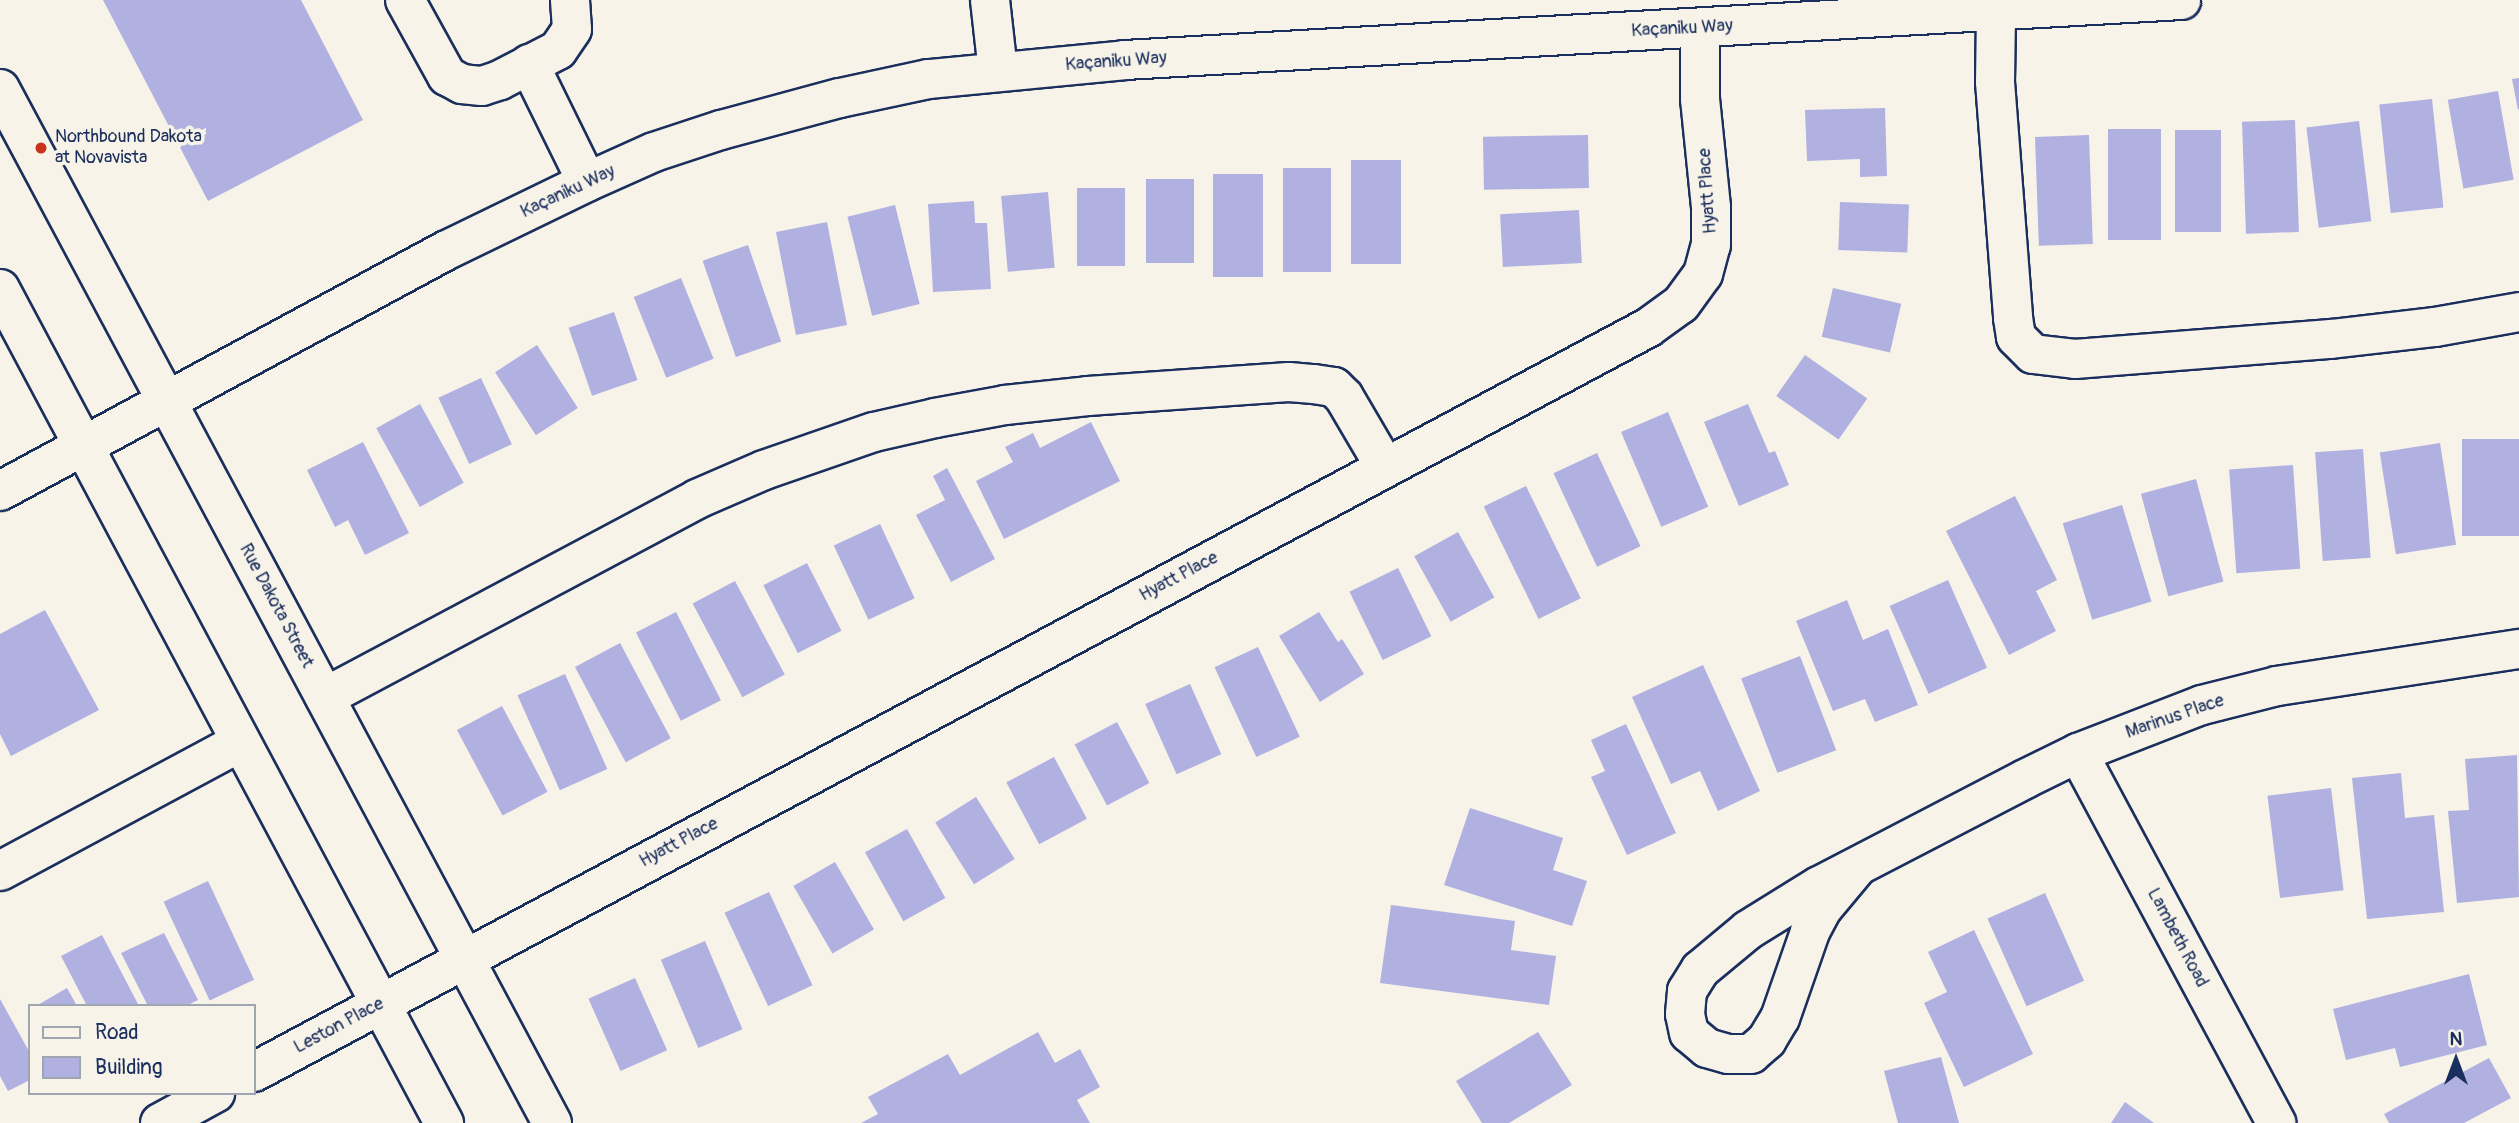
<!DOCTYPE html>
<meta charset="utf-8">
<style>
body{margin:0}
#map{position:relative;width:2519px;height:1123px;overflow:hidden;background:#f7f3e8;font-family:Pangolin,sans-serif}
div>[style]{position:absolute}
.building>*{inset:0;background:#b0b0e1;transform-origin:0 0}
.roads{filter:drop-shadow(2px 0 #1b2f5e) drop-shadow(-2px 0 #1b2f5e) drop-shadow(0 2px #1b2f5e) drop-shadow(0 -2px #1b2f5e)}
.minor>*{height:38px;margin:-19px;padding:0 19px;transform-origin:19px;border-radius:19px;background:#f7f3e8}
.major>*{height:38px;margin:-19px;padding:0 19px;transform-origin:19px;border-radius:19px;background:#f7f3e8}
.dots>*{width:19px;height:19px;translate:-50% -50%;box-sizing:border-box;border:4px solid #f7f3e8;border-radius:50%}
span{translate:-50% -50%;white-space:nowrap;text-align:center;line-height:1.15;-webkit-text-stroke:7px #f7f3e8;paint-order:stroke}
.street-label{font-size:18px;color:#1b2f5e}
.poi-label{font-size:18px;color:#1b2f5e}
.left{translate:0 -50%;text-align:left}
.legend{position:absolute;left:28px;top:1004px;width:228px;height:91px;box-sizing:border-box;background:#f7f3e8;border:2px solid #9fa5b1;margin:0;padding:9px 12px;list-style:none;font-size:21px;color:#1b2f5e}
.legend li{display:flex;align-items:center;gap:14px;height:35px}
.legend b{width:35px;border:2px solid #9fa5b1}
.north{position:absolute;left:2421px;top:1025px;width:70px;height:70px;-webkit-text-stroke:5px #f7f3e8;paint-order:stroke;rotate:0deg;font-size:19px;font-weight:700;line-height:28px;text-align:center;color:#1b2f5e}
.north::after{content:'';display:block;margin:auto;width:24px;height:32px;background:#1b2f5e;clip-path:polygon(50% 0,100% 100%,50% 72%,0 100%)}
</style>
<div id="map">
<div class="building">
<div style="clip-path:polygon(103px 0,301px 0,363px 120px,208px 201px)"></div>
<div style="clip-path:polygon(2519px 78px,2519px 109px,2518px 110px,2512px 79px)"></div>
<div style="left:2498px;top:91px;width:90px;height:51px;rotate:80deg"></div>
<div style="left:2432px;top:99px;width:109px;height:53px;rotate:84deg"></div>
<div style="clip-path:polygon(1885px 108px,1887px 176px,1860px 177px,1860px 159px,1807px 161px,1805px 110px)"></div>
<div style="left:2295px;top:120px;width:112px;height:53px;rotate:88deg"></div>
<div style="left:2359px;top:121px;width:101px;height:53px;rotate:83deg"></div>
<div style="left:2108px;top:129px;width:53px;height:111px"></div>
<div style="left:2175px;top:130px;width:46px;height:102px"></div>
<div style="left:1588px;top:135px;width:53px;height:105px;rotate:89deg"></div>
<div style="left:2089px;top:135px;width:109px;height:54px;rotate:88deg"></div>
<div style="left:1351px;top:160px;width:50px;height:104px"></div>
<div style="left:1283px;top:168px;width:48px;height:104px"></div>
<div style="left:1213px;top:174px;width:50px;height:103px"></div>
<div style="left:1146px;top:179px;width:48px;height:84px"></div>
<div style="left:1077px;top:188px;width:48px;height:78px"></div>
<div style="left:1048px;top:192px;width:76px;height:47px;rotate:85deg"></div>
<div style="clip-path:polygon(974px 201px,975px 223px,987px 223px,991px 289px,933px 292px,928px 204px)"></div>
<div style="left:1840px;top:202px;width:69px;height:48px;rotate:2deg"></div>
<div style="left:895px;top:205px;width:102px;height:49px;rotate:76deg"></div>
<div style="left:1579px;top:210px;width:53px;height:79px;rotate:87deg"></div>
<div style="left:827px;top:222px;width:105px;height:52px;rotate:79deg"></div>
<div style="left:748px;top:245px;width:102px;height:48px;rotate:71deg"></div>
<div style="left:681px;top:278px;width:87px;height:51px;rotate:68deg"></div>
<div style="left:1833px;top:288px;width:70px;height:50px;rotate:13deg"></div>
<div style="left:614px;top:312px;width:72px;height:48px;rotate:71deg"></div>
<div style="left:537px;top:345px;width:75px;height:50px;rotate:57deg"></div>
<div style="left:1805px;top:355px;width:76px;height:50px;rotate:35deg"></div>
<div style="left:481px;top:378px;width:73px;height:47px;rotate:65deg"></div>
<div style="left:420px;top:404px;width:90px;height:50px;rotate:61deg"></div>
<div style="clip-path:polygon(1748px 404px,1769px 453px,1775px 451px,1789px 485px,1739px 506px,1704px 422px)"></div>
<div style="left:1668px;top:412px;width:103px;height:51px;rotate:67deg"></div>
<div style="clip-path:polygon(1091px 422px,1120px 481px,1004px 539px,976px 481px,1013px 462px,1005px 447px,1033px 433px,1040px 448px)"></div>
<div style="left:2519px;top:439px;width:97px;height:57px;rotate:90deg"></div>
<div style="clip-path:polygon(363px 442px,409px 533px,365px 555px,348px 520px,335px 527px,307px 470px)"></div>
<div style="left:2440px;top:443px;width:103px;height:61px;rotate:81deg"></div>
<div style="left:2363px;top:449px;width:109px;height:48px;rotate:86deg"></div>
<div style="left:1597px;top:453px;width:103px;height:48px;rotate:65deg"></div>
<div style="left:2293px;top:465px;width:104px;height:64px;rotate:86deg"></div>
<div style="clip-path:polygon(947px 468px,995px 559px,951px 582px,916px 515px,945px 500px,933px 476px)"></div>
<div style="left:2196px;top:479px;width:106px;height:57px;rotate:75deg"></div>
<div style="left:1526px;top:486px;width:125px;height:47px;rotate:64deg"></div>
<div style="clip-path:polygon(2015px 496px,2057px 580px,2036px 591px,2056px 631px,2009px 655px,1946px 531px)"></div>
<div style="left:2122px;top:505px;width:101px;height:62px;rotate:73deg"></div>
<div style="left:880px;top:524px;width:82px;height:51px;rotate:65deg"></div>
<div style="left:1458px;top:532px;width:75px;height:50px;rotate:61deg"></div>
<div style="left:807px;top:563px;width:76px;height:49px;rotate:63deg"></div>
<div style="left:1398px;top:568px;width:76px;height:54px;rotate:64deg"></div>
<div style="left:1948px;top:580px;width:96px;height:64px;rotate:66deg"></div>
<div style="left:735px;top:581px;width:106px;height:48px;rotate:62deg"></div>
<div style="clip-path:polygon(1847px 600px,1863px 640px,1888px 629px,1918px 705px,1875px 722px,1865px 699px,1833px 711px,1796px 621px)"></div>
<div style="clip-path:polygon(45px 610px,99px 710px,11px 756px,0 734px,0 634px)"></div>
<div style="left:676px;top:612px;width:99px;height:45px;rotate:63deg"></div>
<div style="clip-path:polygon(1319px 612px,1338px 642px,1342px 639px,1364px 674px,1320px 702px,1279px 636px)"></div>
<div style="left:620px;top:643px;width:108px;height:51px;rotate:62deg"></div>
<div style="left:1258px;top:647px;width:99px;height:48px;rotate:65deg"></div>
<div style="left:1800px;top:656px;width:101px;height:63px;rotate:69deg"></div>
<div style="clip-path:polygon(1703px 665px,1760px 791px,1718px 811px,1700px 771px,1671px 784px,1632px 697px)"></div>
<div style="left:565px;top:674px;width:104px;height:52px;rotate:66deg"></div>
<div style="left:1190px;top:684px;width:77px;height:49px;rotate:66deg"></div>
<div style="left:502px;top:706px;width:97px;height:51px;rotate:62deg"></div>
<div style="left:1117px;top:722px;width:69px;height:48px;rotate:62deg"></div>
<div style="clip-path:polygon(1626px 724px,1676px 833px,1627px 855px,1591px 777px,1605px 771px,1591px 740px)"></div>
<div style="clip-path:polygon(2517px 755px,2519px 897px,2457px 903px,2448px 811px,2469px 810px,2465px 759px)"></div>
<div style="left:1054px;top:757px;width:70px;height:54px;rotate:62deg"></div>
<div style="clip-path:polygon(2401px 773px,2405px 818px,2434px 815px,2444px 912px,2367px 919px,2352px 778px)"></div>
<div style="left:2331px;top:788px;width:103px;height:64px;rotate:83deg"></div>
<div style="left:976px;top:797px;width:73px;height:48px;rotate:58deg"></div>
<div style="clip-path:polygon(1470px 808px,1563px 838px,1553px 870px,1587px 881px,1572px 926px,1444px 885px)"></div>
<div style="left:907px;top:829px;width:79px;height:48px;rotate:61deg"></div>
<div style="left:835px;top:862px;width:78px;height:48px;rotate:60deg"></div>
<div style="left:208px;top:881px;width:109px;height:49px;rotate:65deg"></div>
<div style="left:769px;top:892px;width:103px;height:49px;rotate:65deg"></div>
<div style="left:2045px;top:893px;width:96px;height:63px;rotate:66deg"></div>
<div style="clip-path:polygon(1391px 905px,1515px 921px,1511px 950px,1556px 956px,1549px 1005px,1380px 983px)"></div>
<div style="clip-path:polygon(1974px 930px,2033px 1054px,1964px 1087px,1924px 1003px,1947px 992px,1928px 952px)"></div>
<div style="clip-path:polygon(164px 933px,198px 1000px,186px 1006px,148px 1006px,121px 953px)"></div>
<div style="clip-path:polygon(102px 935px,139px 1006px,87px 1006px,61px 956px)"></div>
<div style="left:705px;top:941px;width:96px;height:48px;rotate:67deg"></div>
<div style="clip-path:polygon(2469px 974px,2487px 1045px,2400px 1067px,2395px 1048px,2346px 1060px,2333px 1009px)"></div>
<div style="left:635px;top:978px;width:79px;height:51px;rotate:66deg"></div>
<div style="clip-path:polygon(67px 988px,77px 1006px,36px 1006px)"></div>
<div style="clip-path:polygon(0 999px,30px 1053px,30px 1080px,8px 1091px,0 1076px)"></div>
<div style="clip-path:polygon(1038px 1032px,1055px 1063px,1080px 1049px,1100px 1087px,1077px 1100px,1090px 1123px,861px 1123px,878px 1114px,868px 1097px,948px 1054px,960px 1075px)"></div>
<div style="clip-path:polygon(1538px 1032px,1572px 1085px,1509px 1123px,1482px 1123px,1456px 1081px)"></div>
<div style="clip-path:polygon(1941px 1057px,1959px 1123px,1898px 1123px,1884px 1071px)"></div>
<div style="clip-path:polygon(2489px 1058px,2511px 1098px,2464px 1123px,2389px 1123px,2384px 1114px)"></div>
<div style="clip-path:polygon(2125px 1102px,2154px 1123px,2111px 1123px)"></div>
</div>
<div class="roads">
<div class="minor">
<div style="left:405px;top:0;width:87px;rotate:61.1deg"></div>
<div style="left:447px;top:76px;width:17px;rotate:28deg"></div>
<div style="left:462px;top:84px;width:20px;rotate:6deg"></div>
<div style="left:482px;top:86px;width:19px;rotate:-18deg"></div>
<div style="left:500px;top:80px;width:65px;rotate:-27.3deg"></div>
<div style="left:558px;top:50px;width:25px;rotate:-56deg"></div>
<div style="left:572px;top:29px;width:29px;rotate:-94deg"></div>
<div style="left:990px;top:0;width:71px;rotate:83.6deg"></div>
<div style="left:1996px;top:12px;width:70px;rotate:90.8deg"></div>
<div style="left:1995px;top:82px;width:237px;rotate:85.6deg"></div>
<div style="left:2013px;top:318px;width:19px;rotate:81deg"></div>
<div style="left:2016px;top:337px;width:24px;rotate:45deg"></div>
<div style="left:2033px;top:354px;width:42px;rotate:6.8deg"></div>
<div style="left:2075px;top:359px;width:257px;rotate:-4.5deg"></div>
<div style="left:2331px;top:339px;width:105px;rotate:-6.6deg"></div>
<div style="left:2435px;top:327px;width:85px;rotate:-10.1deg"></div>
<div style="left:529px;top:64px;width:131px;rotate:63.8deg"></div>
<div style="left:0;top:491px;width:506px;rotate:-28.34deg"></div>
<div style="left:445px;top:251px;width:158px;rotate:-25.9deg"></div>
<div style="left:587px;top:182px;width:73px;rotate:-24.1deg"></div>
<div style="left:654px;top:152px;width:71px;rotate:-18.2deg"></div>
<div style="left:721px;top:130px;width:123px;rotate:-15.1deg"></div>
<div style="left:840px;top:98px;width:91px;rotate:-12.1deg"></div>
<div style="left:929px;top:79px;width:197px;rotate:-5.5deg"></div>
<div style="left:1125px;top:60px;width:1058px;rotate:-3.25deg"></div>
<div style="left:325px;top:697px;width:421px;rotate:-28deg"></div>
<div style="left:697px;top:499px;width:73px;rotate:-23.4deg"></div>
<div style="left:764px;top:470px;width:116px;rotate:-19.1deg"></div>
<div style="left:874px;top:432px;width:63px;rotate:-12.9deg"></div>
<div style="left:935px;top:418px;width:71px;rotate:-10.5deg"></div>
<div style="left:1005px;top:405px;width:83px;rotate:-6.2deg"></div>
<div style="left:1088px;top:396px;width:201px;rotate:-4deg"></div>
<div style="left:1289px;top:382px;width:25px;rotate:5deg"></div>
<div style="left:1314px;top:384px;width:20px;rotate:9deg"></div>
<div style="left:1334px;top:387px;width:14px;rotate:45deg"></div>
<div style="left:1344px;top:397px;width:81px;rotate:59.6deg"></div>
<div style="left:2078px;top:753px;width:420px;rotate:61.8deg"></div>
<div style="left:1857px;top:867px;width:55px;rotate:129.8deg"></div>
<div style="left:1822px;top:909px;width:26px;rotate:118deg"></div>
<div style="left:1810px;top:932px;width:91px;rotate:109.2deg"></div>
<div style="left:1780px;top:1018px;width:26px;rotate:121deg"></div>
<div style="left:1767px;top:1040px;width:21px;rotate:139deg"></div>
<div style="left:1751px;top:1054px;width:23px;rotate:180deg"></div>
<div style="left:1728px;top:1054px;width:22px;rotate:-164deg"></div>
<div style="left:1707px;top:1048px;width:23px;rotate:-140deg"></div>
<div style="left:1689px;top:1033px;width:19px;rotate:-102deg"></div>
<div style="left:1685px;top:1014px;width:23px;rotate:-85deg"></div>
<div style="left:1687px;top:991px;width:25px;rotate:-58deg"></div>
<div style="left:1700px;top:970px;width:62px;rotate:-39.8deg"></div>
<div style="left:1748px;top:930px;width:84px;rotate:-31.8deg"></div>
<div style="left:1819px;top:886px;width:232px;rotate:-27.4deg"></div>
<div style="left:2025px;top:779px;width:59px;rotate:-26.1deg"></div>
<div style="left:2078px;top:753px;width:133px;rotate:-21.2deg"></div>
<div style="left:2202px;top:705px;width:77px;rotate:-14.2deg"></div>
<div style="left:2277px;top:686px;width:245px;rotate:-8.7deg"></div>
<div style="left:0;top:871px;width:273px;rotate:-28.2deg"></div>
<div style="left:254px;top:1072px;width:1581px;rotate:-28.1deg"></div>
<div style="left:1649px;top:327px;width:39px;rotate:-36deg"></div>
<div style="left:1681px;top:304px;width:37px;rotate:-54deg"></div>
<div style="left:1703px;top:274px;width:30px;rotate:-75deg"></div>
<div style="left:1711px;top:245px;width:38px;rotate:-90deg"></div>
<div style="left:1711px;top:207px;width:109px;rotate:-95.8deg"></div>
<div style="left:1700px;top:99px;width:70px;rotate:-90deg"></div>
<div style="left:160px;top:1123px;width:63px;rotate:-28.6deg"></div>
</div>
<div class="major">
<div style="left:0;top:89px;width:1172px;rotate:61.9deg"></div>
<div style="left:0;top:289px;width:945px;rotate:61.97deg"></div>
</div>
</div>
<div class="dots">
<div style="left:41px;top:148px;background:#c8321e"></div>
</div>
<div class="street-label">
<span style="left:1682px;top:29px;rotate:-3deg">Kaçaniku Way</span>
<span style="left:1116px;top:62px;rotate:-4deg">Kaçaniku Way</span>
<span style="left:1708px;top:191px;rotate:-94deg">Hyatt Place</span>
<span style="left:568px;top:192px;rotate:-25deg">Kaçaniku Way</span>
<span style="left:1179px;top:577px;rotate:-28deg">Hyatt Place</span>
<span style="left:276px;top:606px;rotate:62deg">Rue Dakota Street</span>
<span style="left:2175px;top:717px;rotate:-19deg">Marinus Place</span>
<span style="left:679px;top:843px;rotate:-28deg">Hyatt Place</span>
<span style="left:2177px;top:938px;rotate:62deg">Lambeth Road</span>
<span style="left:339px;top:1026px;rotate:-28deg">Leston Place</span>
</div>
<div class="poi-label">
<span class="left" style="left:55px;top:148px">Northbound Dakota<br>at Novavista</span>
</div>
<ul class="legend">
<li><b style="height:9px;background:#f7f3e8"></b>Road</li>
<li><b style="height:19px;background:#b0b0e1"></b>Building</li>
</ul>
<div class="north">N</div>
</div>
